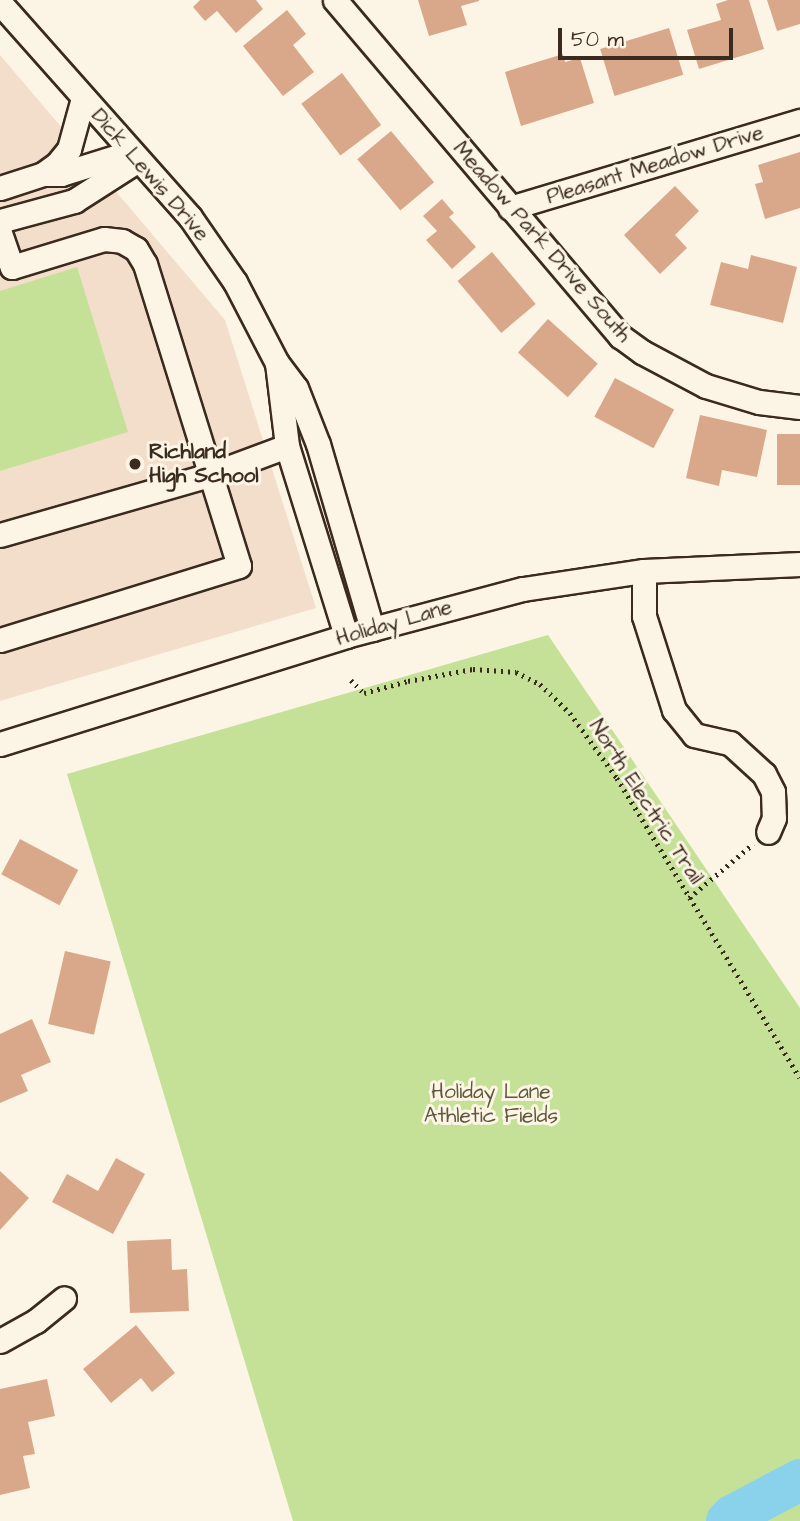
<!DOCTYPE html>
<style>
body{margin:0}
#map{position:relative;width:800px;height:1521px;overflow:hidden;background:#fcf5e5;font-family:"Architects Daughter",sans-serif}
div>[style]{position:absolute}
.built>*{inset:0;background:#f2deca}
.green>*{inset:0;background:#c5e198}
.river>*{height:42px;margin:-21px;padding:0 21px;transform-origin:21px;border-radius:21px;background:#8ad1eb}
.building>*{inset:0;background:#d9a88b;transform-origin:0 0}
.path>*{height:4.5px;margin-top:-2.25px;transform-origin:0;background:repeating-linear-gradient(90deg,#3b2a1e 0 2px,transparent 0 7px)}
.roads{filter:drop-shadow(2px 0 #3b2a1e) drop-shadow(-2px 0 #3b2a1e) drop-shadow(0 2px #3b2a1e) drop-shadow(0 -2px #3b2a1e)}
.minor>*{height:23px;margin:-11.5px;padding:0 11.5px;transform-origin:11.5px;border-radius:11.5px;background:#fcf5e5}
.dots>*{width:19px;height:19px;translate:-50% -50%;box-sizing:border-box;border:4px solid #fcf5e5;border-radius:50%}
span{translate:-50% -50%;white-space:nowrap;text-align:center;line-height:1.15;-webkit-text-stroke:6px #fcf5e5;paint-order:stroke}
.street-label{font-size:21px;color:#3b2a1e}
.poi-label{font-size:21px;color:#3b2a1e;font-weight:700}
.left{translate:0 -50%;text-align:left}
.park-label{font-size:21px;color:#5e583c}
.scale{position:absolute;left:558px;top:28px;width:175px;height:32px;box-sizing:border-box;border:4px solid #3b2a1e;border-top:0;padding-left:9px;font-size:21px;line-height:24px;white-space:nowrap;color:#3b2a1e;-webkit-text-stroke:5px #fcf5e5;paint-order:stroke}
</style>
<div id="map">
<div class="built">
<div style="clip-path:polygon(0 55px,225px 320px,316px 608px,0 701px)"></div>
</div>
<div class="green">
<div style="clip-path:polygon(77px 267px,128px 432px,0 471px,0 291px)"></div>
<div style="clip-path:polygon(548px 635px,800px 1008px,800px 1521px,293px 1521px,67px 774px)"></div>
</div>
<div class="river">
<div style="left:727px;top:1521px;width:7px;rotate:-45deg"></div>
<div style="left:732px;top:1516px;width:77px;rotate:-27.9deg"></div>
</div>
<div class="building">
<div style="clip-path:polygon(200px 0,256px 0,263px 9px,236px 33px,217px 11px,205px 21px,193px 7px)"></div>
<div style="clip-path:polygon(418px 0,479px 0,479px 1px,461px 6px,467px 25px,429px 36px)"></div>
<div style="clip-path:polygon(728px 0,749px 0,764px 49px,699px 69px,687px 30px,721px 20px,716px 4px)"></div>
<div style="clip-path:polygon(767px 0,800px 0,800px 24px,777px 31px)"></div>
<div style="clip-path:polygon(287px 10px,306px 34px,293px 45px,314px 72px,283px 96px,243px 46px)"></div>
<div style="left:669px;top:28px;width:49px;height:72px;rotate:73deg"></div>
<div style="clip-path:polygon(563px 54px,565px 62px,580px 58px,594px 103px,521px 126px,505px 72px)"></div>
<div style="left:342px;top:73px;width:65px;height:51px;rotate:53deg"></div>
<div style="left:391px;top:131px;width:67px;height:44px;rotate:50deg"></div>
<div style="clip-path:polygon(800px 152px,800px 208px,765px 219px,755px 184px,763px 182px,758px 165px)"></div>
<div style="clip-path:polygon(675px 186px,699px 211px,675px 235px,687px 248px,660px 274px,624px 235px)"></div>
<div style="clip-path:polygon(442px 199px,454px 213px,449px 217px,476px 247px,452px 269px,426px 240px,437px 231px,423px 216px)"></div>
<div style="left:492px;top:252px;width:68px;height:45px;rotate:50deg"></div>
<div style="clip-path:polygon(751px 255px,797px 267px,783px 323px,710px 305px,721px 262px,748px 269px)"></div>
<div style="left:548px;top:319px;width:67px;height:45px;rotate:42deg"></div>
<div style="left:615px;top:378px;width:67px;height:44px;rotate:28deg"></div>
<div style="clip-path:polygon(700px 415px,767px 430px,757px 477px,722px 470px,719px 486px,686px 478px)"></div>
<div style="left:800px;top:434px;width:51px;height:23px;rotate:90deg"></div>
<div style="left:20px;top:839px;width:66px;height:40px;rotate:28deg"></div>
<div style="left:65px;top:951px;width:47px;height:75px;rotate:13deg"></div>
<div style="clip-path:polygon(32px 1019px,51px 1062px,21px 1075px,28px 1091px,0 1103px,0 1034px)"></div>
<div style="clip-path:polygon(116px 1158px,145px 1174px,113px 1234px,52px 1202px,67px 1174px,98px 1191px)"></div>
<div style="clip-path:polygon(0 1171px,29px 1198px,0 1230px)"></div>
<div style="clip-path:polygon(171px 1239px,172px 1270px,187px 1269px,189px 1311px,130px 1313px,127px 1241px)"></div>
<div style="clip-path:polygon(136px 1325px,175px 1373px,152px 1392px,141px 1378px,111px 1403px,83px 1369px)"></div>
<div style="clip-path:polygon(47px 1379px,55px 1416px,28px 1422px,35px 1454px,23px 1456px,30px 1488px,0 1495px,0 1389px)"></div>
</div>
<div class="path">
<div style="left:351px;top:680px;width:18px;rotate:45deg"></div>
<div style="left:364px;top:693px;width:46px;rotate:-15.3deg"></div>
<div style="left:408px;top:681px;width:66px;rotate:-10.5deg"></div>
<div style="left:473px;top:669px;width:43px;rotate:4deg"></div>
<div style="left:516px;top:672px;width:27px;rotate:27deg"></div>
<div style="left:540px;top:684px;width:42px;rotate:44deg"></div>
<div style="left:570px;top:713px;width:80px;rotate:54.1deg"></div>
<div style="left:617px;top:778px;width:351px;rotate:58.6deg"></div>
<div style="left:689px;top:898px;width:84px;rotate:-40.2deg"></div>
</div>
<div class="roads">
<div class="minor">
<div style="left:335px;top:0;width:441px;rotate:49.7deg"></div>
<div style="left:620px;top:336px;width:27px;rotate:36deg"></div>
<div style="left:642px;top:352px;width:72px;rotate:28deg"></div>
<div style="left:706px;top:386px;width:55px;rotate:16.8deg"></div>
<div style="left:759px;top:402px;width:41px;rotate:7deg"></div>
<div style="left:0;top:3px;width:286px;rotate:48.4deg"></div>
<div style="left:190px;top:217px;width:79px;rotate:55.3deg"></div>
<div style="left:235px;top:282px;width:91px;rotate:62.6deg"></div>
<div style="left:277px;top:363px;width:31px;rotate:53deg"></div>
<div style="left:296px;top:388px;width:60px;rotate:68.6deg"></div>
<div style="left:318px;top:444px;width:193px;rotate:73.7deg"></div>
<div style="left:43px;top:174px;width:17px;rotate:-36deg"></div>
<div style="left:57px;top:164px;width:19px;rotate:-51deg"></div>
<div style="left:69px;top:149px;width:53px;rotate:-74.6deg"></div>
<div style="left:0;top:188px;width:45px;rotate:-18deg"></div>
<div style="left:43px;top:174px;width:18px"></div>
<div style="left:61px;top:174px;width:73px;rotate:-17.4deg"></div>
<div style="left:510px;top:208px;width:303px;rotate:-16.7deg"></div>
<div style="left:0;top:221px;width:77px;rotate:-15.1deg"></div>
<div style="left:74px;top:201px;width:76px;rotate:-32.6deg"></div>
<div style="left:0;top:233px;width:36px;rotate:71deg"></div>
<div style="left:12px;top:267px;width:96px;rotate:-16.9deg"></div>
<div style="left:104px;top:239px;width:18px;rotate:6deg"></div>
<div style="left:122px;top:241px;width:16px;rotate:30deg"></div>
<div style="left:136px;top:249px;width:17px;rotate:59deg"></div>
<div style="left:145px;top:264px;width:316px;rotate:72.7deg"></div>
<div style="left:239px;top:566px;width:250px;rotate:162.8deg"></div>
<div style="left:277px;top:363px;width:84px;rotate:83.1deg"></div>
<div style="left:287px;top:446px;width:199px;rotate:72.7deg"></div>
<div style="left:0;top:535px;width:217px;rotate:-16deg"></div>
<div style="left:209px;top:475px;width:83px;rotate:-20.4deg"></div>
<div style="left:644px;top:571px;width:45px;rotate:90deg"></div>
<div style="left:644px;top:616px;width:99px;rotate:72.3deg"></div>
<div style="left:674px;top:710px;width:32px;rotate:51deg"></div>
<div style="left:694px;top:735px;width:37px;rotate:13deg"></div>
<div style="left:730px;top:743px;width:46px;rotate:42.4deg"></div>
<div style="left:764px;top:774px;width:20px;rotate:63deg"></div>
<div style="left:773px;top:792px;width:26px;rotate:88deg"></div>
<div style="left:774px;top:818px;width:15px;rotate:113deg"></div>
<div style="left:0;top:744px;width:362px;rotate:-17.3deg"></div>
<div style="left:346px;top:636px;width:183px;rotate:-14.9deg"></div>
<div style="left:523px;top:589px;width:122px;rotate:-8.5deg"></div>
<div style="left:644px;top:571px;width:156px;rotate:-2.6deg"></div>
<div style="left:0;top:1341px;width:41px;rotate:-29.1deg"></div>
<div style="left:36px;top:1321px;width:36px;rotate:-39deg"></div>
</div>
</div>
<div class="dots">
<div style="left:135px;top:464px;background:#3b2a1e"></div>
</div>
<div class="street-label">
<span style="left:655px;top:165px;rotate:-17deg">Pleasant Meadow Drive</span>
<span style="left:150px;top:175px;rotate:49deg">Dick Lewis Drive</span>
<span style="left:542px;top:242px;rotate:49deg">Meadow Park Drive South</span>
<span style="left:394px;top:623px;rotate:-16deg">Holiday Lane</span>
<span style="left:646px;top:802px;rotate:57deg">North Electric Trail</span>
</div>
<div class="poi-label">
<span class="left" style="left:149px;top:464px">Richland<br>High School</span>
</div>
<div class="park-label">
<span style="left:491px;top:1104px">Holiday Lane<br>Athletic Fields</span>
</div>
<div class="scale">50 m</div>
</div>
